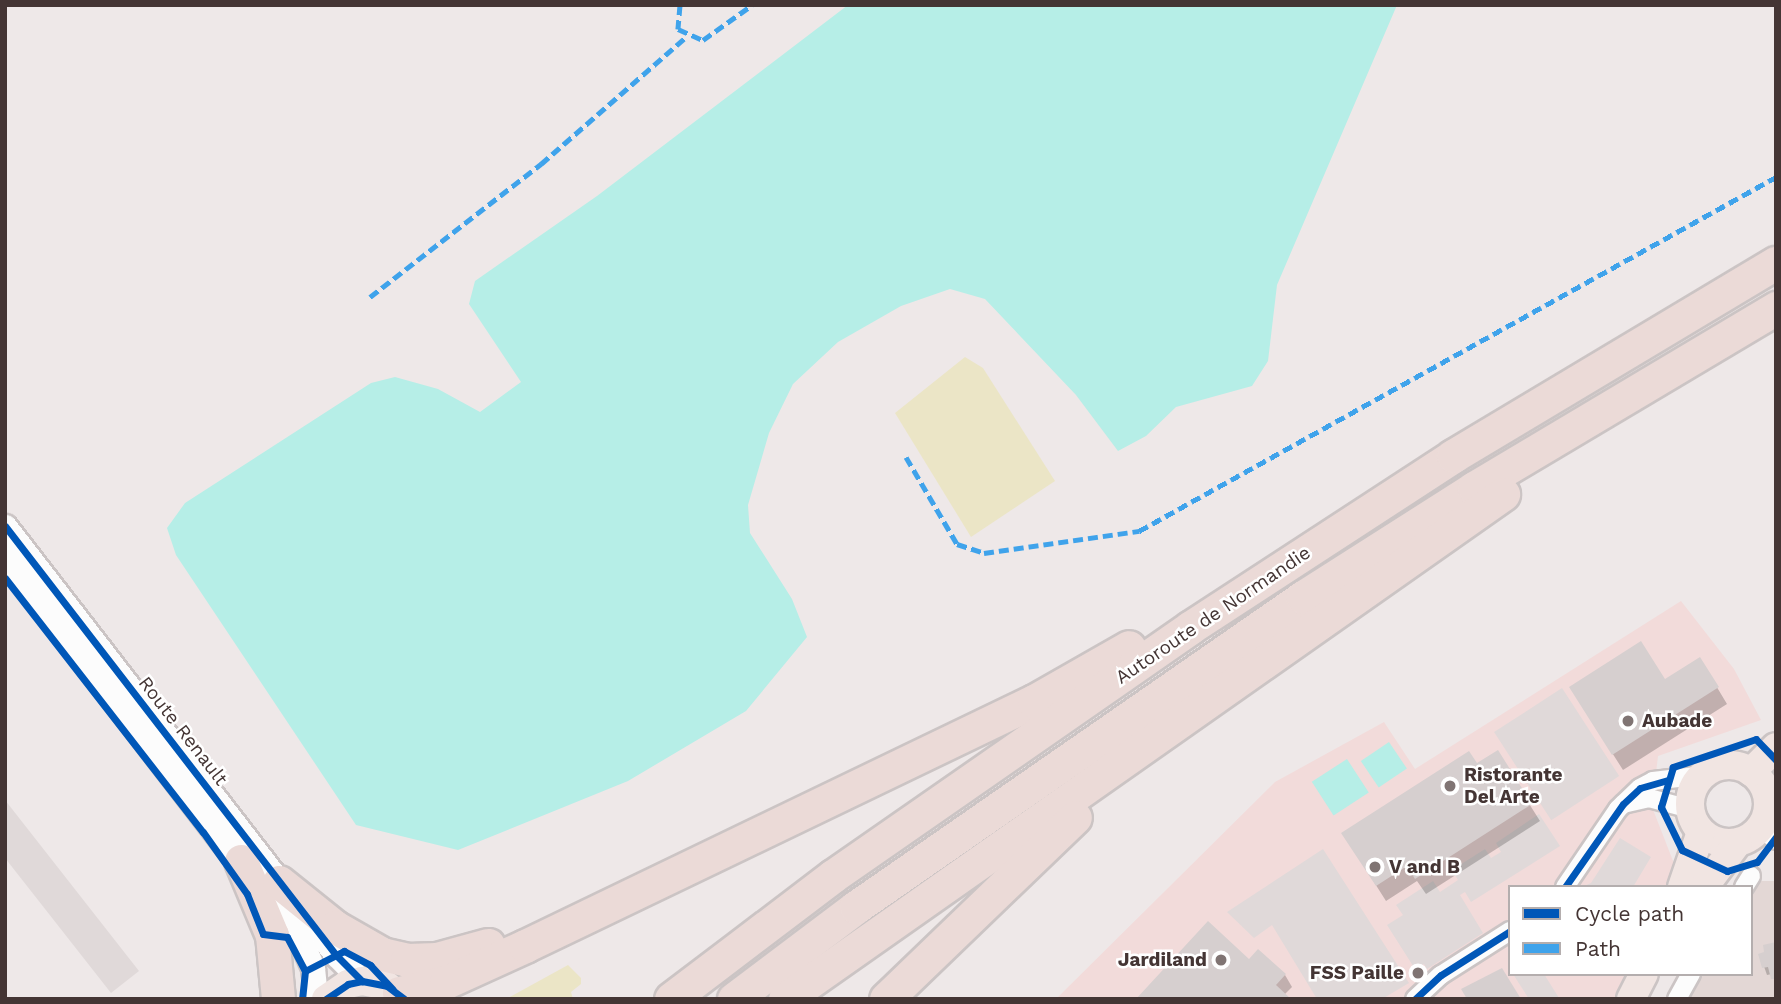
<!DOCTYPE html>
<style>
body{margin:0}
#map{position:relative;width:1781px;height:1004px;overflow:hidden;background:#eee8e8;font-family:"Work Sans",sans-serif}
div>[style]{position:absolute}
.residential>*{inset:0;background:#e3d7d5}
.commercial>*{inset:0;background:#f2dbda}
.green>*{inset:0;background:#ebe5c6}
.parking>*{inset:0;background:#e0d9d9;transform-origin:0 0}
.water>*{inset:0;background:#b6eee7;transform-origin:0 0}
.shadow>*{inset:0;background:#0003}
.building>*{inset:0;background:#d6cfcf}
.roads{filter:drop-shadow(2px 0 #cbc4c4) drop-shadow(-2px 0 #cbc4c4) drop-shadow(0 2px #cbc4c4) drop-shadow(0 -2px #cbc4c4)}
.minor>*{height:18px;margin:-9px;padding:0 9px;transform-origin:9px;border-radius:9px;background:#fcfcfc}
.tertiary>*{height:23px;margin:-11.5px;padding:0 11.5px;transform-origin:11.5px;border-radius:11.5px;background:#fcfcfc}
.primary>*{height:28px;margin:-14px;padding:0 14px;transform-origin:14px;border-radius:14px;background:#f1e5e2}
.primary>.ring{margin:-14px;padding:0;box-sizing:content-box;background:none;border:28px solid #f1e5e2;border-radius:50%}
.motorway>*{height:33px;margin:-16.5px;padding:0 16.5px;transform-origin:16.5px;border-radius:16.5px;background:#ebdad7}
.quiet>*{height:5px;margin-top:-2.5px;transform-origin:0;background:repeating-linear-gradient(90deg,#3fa3eb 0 10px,transparent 0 15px)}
.cycleway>*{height:7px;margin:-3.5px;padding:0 3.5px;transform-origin:3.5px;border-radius:3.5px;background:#0057b8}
.dots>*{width:19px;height:19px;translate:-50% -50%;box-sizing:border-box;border:4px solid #fff;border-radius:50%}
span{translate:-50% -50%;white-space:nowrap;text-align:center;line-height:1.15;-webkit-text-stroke:5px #fff;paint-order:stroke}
.street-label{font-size:19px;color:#443534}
.poi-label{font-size:19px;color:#443534;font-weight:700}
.left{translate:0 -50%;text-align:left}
.right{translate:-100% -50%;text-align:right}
.frame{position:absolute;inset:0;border:7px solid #443534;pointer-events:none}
.legend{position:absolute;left:1508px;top:885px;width:245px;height:91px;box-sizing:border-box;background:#fff;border:2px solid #b4aeae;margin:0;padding:9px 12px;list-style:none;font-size:21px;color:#443534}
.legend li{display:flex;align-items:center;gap:14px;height:35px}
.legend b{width:35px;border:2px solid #b4aeae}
</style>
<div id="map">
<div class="residential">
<div style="clip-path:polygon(1742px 881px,1776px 881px,1776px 999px,1670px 999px,1685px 974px,1751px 974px,1751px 887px)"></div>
</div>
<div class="commercial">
<div style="clip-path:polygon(1681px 601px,1734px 669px,1761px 720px,1658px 756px,1652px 807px,1675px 866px,1667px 887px,1510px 887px,1510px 974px,1628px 974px,1614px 999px,1056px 999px,1275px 782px,1384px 722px,1415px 769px)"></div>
</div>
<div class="green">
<div style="clip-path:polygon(965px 357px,983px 368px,1055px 481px,971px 537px,895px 413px)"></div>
<div style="clip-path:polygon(568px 965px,581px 978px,581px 984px,571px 992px,573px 999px,506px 999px)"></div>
</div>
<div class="parking">
<div style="left:1562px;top:688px;width:105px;height:81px;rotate:57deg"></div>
<div style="clip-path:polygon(5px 800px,139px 971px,111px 993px,5px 858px)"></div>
<div style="clip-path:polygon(1539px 814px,1560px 846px,1471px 902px,1465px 892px,1460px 895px,1483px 933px,1427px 969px,1424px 964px,1415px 969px,1387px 925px,1403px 915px,1396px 905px,1433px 881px,1440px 892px,1458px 880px,1452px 870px,1485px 849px,1491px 858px,1501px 852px,1496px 843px)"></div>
<div style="clip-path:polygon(1620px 838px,1651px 857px,1633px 887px,1582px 887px,1591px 883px)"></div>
<div style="clip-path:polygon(1323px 849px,1409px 983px,1382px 999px,1317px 999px,1272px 925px,1254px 938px,1227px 912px)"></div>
<div style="clip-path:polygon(1513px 974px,1544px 974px,1559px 998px,1529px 999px)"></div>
</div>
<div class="water">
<div style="clip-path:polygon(848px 5px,1397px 5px,1277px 285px,1268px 361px,1252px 386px,1176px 407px,1146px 436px,1118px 451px,1076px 395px,985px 299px,950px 289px,901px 306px,838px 342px,793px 384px,769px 433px,748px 505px,750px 533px,792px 599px,807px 637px,746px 711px,628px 781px,458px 850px,356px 825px,176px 555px,167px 528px,185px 503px,371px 383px,395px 377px,438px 389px,480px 412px,521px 382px,469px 304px,475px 281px,597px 196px)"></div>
<div style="left:1389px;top:742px;width:32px;height:34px;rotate:56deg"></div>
<div style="left:1347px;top:759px;width:40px;height:42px;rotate:57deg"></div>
</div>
<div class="shadow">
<div style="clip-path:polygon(1700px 659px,1727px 704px,1623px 770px,1581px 704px,1665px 681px)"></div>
<div style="clip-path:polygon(1497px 753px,1540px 821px,1426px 894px,1417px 881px,1386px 901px,1353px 849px)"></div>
<div style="clip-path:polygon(1760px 955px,1776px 973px,1767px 975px)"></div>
<div style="clip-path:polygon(1249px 962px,1285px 975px,1292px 987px,1284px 995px)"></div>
</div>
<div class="building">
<div style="clip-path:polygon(1641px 641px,1665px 679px,1700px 657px,1719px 687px,1612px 755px,1569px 687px)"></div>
<div style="clip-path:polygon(1498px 750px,1532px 804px,1415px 879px,1407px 866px,1376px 886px,1341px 833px,1469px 751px,1477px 763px)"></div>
<div style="clip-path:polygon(1208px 921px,1249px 959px,1258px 949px,1286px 974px,1276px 985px,1291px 999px,1136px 999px)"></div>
<div style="clip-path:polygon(1776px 942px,1776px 979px,1771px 979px,1768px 967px,1762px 968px,1758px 954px,1764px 952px,1763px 945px)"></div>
<div style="clip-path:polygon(1502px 968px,1521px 999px,1467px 999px,1461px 989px)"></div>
</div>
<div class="roads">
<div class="minor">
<div style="left:1623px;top:804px;width:27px;rotate:-13deg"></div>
<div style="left:1649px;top:798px;width:42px;rotate:15deg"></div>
<div style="left:1760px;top:828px;width:20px;rotate:37deg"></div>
<div style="left:1565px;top:887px;width:94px;rotate:-55.8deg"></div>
<div style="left:1618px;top:809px;width:30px;rotate:-44deg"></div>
<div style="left:1640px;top:788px;width:15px;rotate:-28deg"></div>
<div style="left:1653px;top:781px;width:50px;rotate:-6.8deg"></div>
<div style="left:1744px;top:887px;width:13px;rotate:-58deg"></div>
<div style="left:1415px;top:999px;width:35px;rotate:-43deg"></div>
<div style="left:1441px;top:975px;width:82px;rotate:-32.5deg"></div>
<div style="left:1677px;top:999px;width:29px;rotate:-61deg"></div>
</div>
<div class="tertiary">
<div style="left:5px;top:526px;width:542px;rotate:52.35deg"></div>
<div style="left:336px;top:955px;width:37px;rotate:45deg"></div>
<div style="left:5px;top:558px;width:493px;rotate:52.5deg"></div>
<div style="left:305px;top:949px;width:21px;rotate:67deg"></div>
<div style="left:313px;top:968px;width:31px;rotate:84deg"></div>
</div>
<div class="primary">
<div class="ring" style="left:1690px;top:765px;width:50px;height:50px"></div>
<div style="left:1751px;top:772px;width:35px;rotate:-45deg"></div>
<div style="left:1682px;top:887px;width:58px;rotate:-70.9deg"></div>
<div style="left:1704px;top:887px;width:56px;rotate:-52.9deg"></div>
<div style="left:326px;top:999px;width:27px;rotate:-34deg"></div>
<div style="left:348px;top:984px;width:14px;rotate:-12deg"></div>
<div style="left:362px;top:981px;width:25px;rotate:11deg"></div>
<div style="left:387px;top:986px;width:21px;rotate:37deg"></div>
<div style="left:1631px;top:999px;width:28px;rotate:-63deg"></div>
</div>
<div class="motorway">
<div style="left:241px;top:861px;width:80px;rotate:67.3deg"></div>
<div style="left:272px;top:935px;width:64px;rotate:84.6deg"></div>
<div style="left:279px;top:882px;width:72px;rotate:38.8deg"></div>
<div style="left:335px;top:927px;width:54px;rotate:29.9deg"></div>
<div style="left:382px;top:954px;width:26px;rotate:13deg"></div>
<div style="left:407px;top:960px;width:30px;rotate:-2deg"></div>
<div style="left:437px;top:959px;width:53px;rotate:-15.4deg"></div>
<div style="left:399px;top:993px;width:48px;rotate:-13.2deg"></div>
<div style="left:446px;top:982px;width:87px;rotate:-24.5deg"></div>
<div style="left:525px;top:946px;width:565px;rotate:-25.7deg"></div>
<div style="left:1034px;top:701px;width:109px;rotate:-29.6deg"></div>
<div style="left:671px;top:999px;width:203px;rotate:-37.2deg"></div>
<div style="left:833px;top:876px;width:436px;rotate:-34.8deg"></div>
<div style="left:1191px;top:627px;width:313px;rotate:-33.1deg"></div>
<div style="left:1453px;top:456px;width:376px;rotate:-30.9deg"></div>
<div style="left:734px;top:999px;width:153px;rotate:-37deg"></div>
<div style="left:856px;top:907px;width:544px;rotate:-34.74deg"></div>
<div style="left:1303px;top:597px;width:203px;rotate:-32.5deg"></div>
<div style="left:1474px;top:488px;width:352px;rotate:-30.8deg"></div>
<div style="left:785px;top:999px;width:878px;rotate:-35.12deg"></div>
<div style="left:886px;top:999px;width:262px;rotate:-43.9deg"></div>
</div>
</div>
<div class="quiet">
<div style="left:680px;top:5px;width:24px;rotate:95deg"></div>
<div style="left:678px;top:29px;width:27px;rotate:24deg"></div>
<div style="left:703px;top:40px;width:60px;rotate:-35.5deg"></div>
<div style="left:370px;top:297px;width:217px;rotate:-37.9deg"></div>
<div style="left:541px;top:164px;width:194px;rotate:-41.2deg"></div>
<div style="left:906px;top:457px;width:101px;rotate:59.6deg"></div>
<div style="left:957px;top:544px;width:28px;rotate:18deg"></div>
<div style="left:984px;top:553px;width:157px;rotate:-8.1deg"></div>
<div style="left:1139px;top:531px;width:729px;rotate:-29.06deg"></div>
</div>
<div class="cycleway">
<div style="left:5px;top:526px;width:542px;rotate:52.35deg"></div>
<div style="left:336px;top:955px;width:37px;rotate:45deg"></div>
<div style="left:5px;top:578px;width:322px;rotate:52.1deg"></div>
<div style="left:203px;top:832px;width:76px;rotate:54.6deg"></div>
<div style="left:247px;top:894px;width:43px;rotate:68.2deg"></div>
<div style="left:263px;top:934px;width:24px;rotate:7deg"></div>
<div style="left:287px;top:937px;width:38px;rotate:62deg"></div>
<div style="left:305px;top:971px;width:28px;rotate:96deg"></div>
<div style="left:1776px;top:760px;width:29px;rotate:-134deg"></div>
<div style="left:1756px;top:739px;width:88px;rotate:161.4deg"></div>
<div style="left:1673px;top:767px;width:42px;rotate:106.7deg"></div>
<div style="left:1661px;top:807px;width:48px;rotate:64deg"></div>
<div style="left:1682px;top:850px;width:50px;rotate:25deg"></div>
<div style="left:1727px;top:871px;width:31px;rotate:-17deg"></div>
<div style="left:1757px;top:862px;width:31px;rotate:-53deg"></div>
<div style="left:1565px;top:887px;width:101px;rotate:-55.1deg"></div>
<div style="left:1623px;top:804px;width:23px;rotate:-43deg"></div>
<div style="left:1640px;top:788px;width:29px;rotate:-16deg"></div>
<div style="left:305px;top:971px;width:44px;rotate:-27.1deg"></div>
<div style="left:344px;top:951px;width:30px;rotate:28deg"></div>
<div style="left:370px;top:965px;width:33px;rotate:47deg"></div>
<div style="left:326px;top:999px;width:27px;rotate:-34deg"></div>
<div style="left:348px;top:984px;width:14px;rotate:-12deg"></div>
<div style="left:362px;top:981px;width:25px;rotate:11deg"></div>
<div style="left:387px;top:986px;width:21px;rotate:37deg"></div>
<div style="left:1415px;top:999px;width:35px;rotate:-43deg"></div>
<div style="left:1441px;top:975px;width:82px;rotate:-32.5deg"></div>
</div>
<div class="dots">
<div style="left:1628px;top:721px;background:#807473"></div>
<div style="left:1450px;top:786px;background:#807473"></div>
<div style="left:1375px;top:867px;background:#807473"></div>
<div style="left:1221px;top:960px;background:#807473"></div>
<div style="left:1418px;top:973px;background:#807473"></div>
</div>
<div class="street-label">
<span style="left:1213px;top:615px;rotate:-34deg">Autoroute de Normandie</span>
<span style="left:183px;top:731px;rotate:52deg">Route Renault</span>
</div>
<div class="poi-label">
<span class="left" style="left:1642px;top:721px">Aubade</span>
<span class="left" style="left:1464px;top:786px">Ristorante<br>Del Arte</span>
<span class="left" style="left:1389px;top:867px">V and B</span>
<span class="right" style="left:1207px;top:960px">Jardiland</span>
<span class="right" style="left:1404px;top:973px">FSS Paille</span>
</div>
<div class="frame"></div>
<ul class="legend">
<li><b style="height:9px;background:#0057b8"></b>Cycle path</li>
<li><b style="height:9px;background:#3fa3eb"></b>Path</li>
</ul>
</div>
